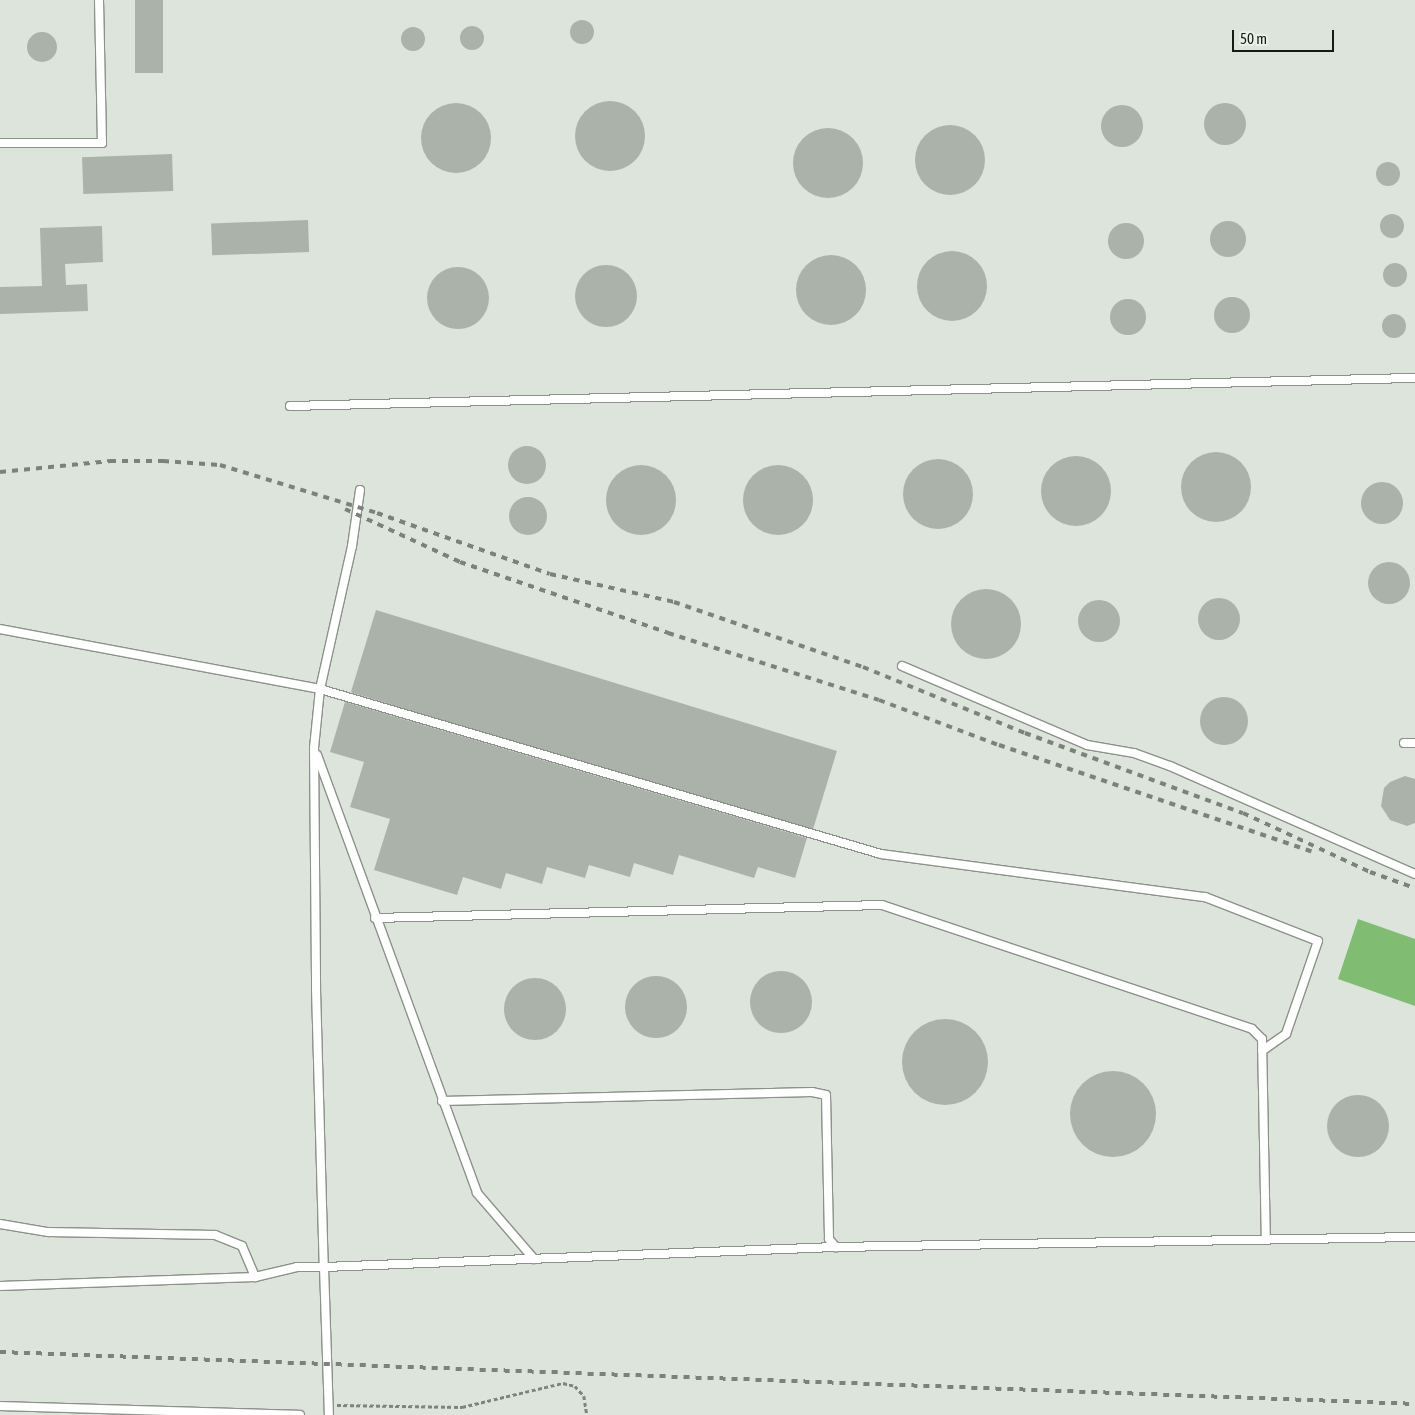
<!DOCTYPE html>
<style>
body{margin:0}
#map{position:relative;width:1415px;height:1415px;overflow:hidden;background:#dde4db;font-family:"Asap Condensed",sans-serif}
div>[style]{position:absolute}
.water>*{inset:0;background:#80bc71}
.building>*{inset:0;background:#abb2a9;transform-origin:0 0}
.round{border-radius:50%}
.path>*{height:2.5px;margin-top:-1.25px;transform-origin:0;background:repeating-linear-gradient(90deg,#7e837d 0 4px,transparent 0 6.5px)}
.roads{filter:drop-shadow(1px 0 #8b9289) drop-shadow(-1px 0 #8b9289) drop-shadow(0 1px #8b9289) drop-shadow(0 -1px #8b9289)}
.service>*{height:8px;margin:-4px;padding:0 4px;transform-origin:4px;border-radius:4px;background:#fff}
.rail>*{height:4px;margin-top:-2px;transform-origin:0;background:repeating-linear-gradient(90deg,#7c817b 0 6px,transparent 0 12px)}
span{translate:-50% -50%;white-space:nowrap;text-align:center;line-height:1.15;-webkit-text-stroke:4.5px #eaf2e8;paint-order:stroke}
.scale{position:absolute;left:1232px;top:30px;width:102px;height:22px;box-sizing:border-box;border:2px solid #161916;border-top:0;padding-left:6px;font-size:15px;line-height:18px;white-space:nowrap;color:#161916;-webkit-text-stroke:4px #eaf2e8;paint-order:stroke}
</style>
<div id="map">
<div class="water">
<div style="clip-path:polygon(1358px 919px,1415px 939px,1415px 1006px,1338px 979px)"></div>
</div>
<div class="building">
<div style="left:135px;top:0;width:28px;height:73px"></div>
<div class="round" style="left:570px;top:20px;width:24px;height:24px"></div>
<div class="round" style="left:460px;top:26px;width:24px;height:24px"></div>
<div class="round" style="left:401px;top:27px;width:24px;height:24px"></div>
<div class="round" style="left:27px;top:32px;width:30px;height:30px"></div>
<div class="round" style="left:575px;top:101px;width:70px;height:70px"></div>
<div class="round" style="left:1204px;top:103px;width:42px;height:42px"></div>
<div class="round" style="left:421px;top:103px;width:70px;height:70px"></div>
<div class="round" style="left:1101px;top:105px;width:42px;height:42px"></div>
<div class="round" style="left:915px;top:125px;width:70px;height:70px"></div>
<div class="round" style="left:793px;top:128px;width:70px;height:70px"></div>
<div style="left:172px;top:154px;width:37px;height:90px;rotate:88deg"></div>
<div class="round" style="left:1376px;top:162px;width:24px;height:24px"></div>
<div class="round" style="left:1380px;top:214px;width:24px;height:24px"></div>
<div style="left:308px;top:220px;width:32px;height:97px;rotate:88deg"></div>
<div class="round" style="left:1210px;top:221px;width:36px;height:36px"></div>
<div class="round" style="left:1108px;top:223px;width:36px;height:36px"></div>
<div style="clip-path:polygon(102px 226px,103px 262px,65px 264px,66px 285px,87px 284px,88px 311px,0 314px,0 287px,42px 286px,40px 228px)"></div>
<div class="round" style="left:917px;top:251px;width:70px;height:70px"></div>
<div class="round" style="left:796px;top:255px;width:70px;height:70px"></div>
<div class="round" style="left:1383px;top:263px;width:24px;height:24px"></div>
<div class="round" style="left:575px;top:265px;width:62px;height:62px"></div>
<div class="round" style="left:427px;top:267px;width:62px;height:62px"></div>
<div class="round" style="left:1214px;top:297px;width:36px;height:36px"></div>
<div class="round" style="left:1110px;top:299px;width:36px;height:36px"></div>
<div class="round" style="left:1382px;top:314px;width:24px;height:24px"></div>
<div class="round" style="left:508px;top:446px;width:38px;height:38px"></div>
<div class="round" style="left:1181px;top:452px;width:70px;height:70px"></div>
<div class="round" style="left:1041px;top:456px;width:70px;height:70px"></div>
<div class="round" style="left:903px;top:459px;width:70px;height:70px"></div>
<div class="round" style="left:743px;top:465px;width:70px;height:70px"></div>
<div class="round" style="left:606px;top:465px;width:70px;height:70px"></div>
<div class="round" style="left:1361px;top:482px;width:42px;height:42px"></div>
<div class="round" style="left:509px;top:497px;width:38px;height:38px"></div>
<div class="round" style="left:1368px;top:562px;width:42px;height:42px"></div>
<div class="round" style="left:951px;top:589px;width:70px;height:70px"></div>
<div class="round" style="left:1198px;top:598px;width:42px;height:42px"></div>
<div class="round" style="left:1078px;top:600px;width:42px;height:42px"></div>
<div style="left:376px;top:610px;width:482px;height:86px;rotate:17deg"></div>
<div class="round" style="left:1200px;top:697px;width:48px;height:48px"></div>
<div style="clip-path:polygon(345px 702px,807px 838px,795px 878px,758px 867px,754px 878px,679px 855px,673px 875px,634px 863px,630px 877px,589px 865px,585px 878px,547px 867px,542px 884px,506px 873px,501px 889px,463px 877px,457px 895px,374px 870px,390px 819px,350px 807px,364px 762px,330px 752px)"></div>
<div style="clip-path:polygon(1405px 776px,1415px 779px,1415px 823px,1407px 826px,1390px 820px,1381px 806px,1384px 788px,1390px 782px)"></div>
<div class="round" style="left:750px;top:971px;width:62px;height:62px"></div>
<div class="round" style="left:625px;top:976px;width:62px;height:62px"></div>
<div class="round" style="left:504px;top:978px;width:62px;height:62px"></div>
<div class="round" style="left:902px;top:1019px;width:86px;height:86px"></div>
<div class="round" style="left:1070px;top:1071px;width:86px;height:86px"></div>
<div class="round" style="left:1327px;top:1095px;width:62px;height:62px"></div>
</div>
<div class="path">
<div style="left:337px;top:1405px;width:125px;rotate:0.9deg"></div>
<div style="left:462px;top:1407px;width:104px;rotate:-13.4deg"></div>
<div style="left:563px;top:1383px;width:12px;rotate:14deg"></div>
<div style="left:575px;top:1386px;width:13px;rotate:48deg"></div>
<div style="left:584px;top:1396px;width:19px;rotate:81deg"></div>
</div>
<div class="roads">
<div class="service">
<div style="left:0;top:143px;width:102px"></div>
<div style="left:102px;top:143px;width:143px;rotate:-91.2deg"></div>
<div style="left:290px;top:406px;width:1125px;rotate:-1.43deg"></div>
<div style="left:360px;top:490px;width:57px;rotate:98.1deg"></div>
<div style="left:352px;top:546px;width:147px;rotate:102.6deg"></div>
<div style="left:320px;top:689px;width:59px;rotate:95.8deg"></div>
<div style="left:314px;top:748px;width:241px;rotate:89.5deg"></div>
<div style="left:316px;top:989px;width:278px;rotate:88.4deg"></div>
<div style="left:324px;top:1267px;width:512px;rotate:-2.24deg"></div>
<div style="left:836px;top:1247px;width:579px;rotate:-0.99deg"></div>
<div style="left:0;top:629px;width:326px;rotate:10.6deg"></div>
<div style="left:320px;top:689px;width:585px;rotate:16.39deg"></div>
<div style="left:881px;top:854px;width:327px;rotate:7.6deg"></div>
<div style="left:1205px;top:897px;width:121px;rotate:21.3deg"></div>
<div style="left:1318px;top:941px;width:98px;rotate:109deg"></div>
<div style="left:1286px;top:1034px;width:29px;rotate:145deg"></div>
<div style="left:902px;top:666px;width:201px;rotate:23.1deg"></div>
<div style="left:1087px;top:745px;width:48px;rotate:9.7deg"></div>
<div style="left:1134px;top:753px;width:38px;rotate:20deg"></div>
<div style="left:1170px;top:766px;width:268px;rotate:23.8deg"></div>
<div style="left:1404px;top:743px;width:11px"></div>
<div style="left:317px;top:755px;width:466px;rotate:69.9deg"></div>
<div style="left:477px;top:1193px;width:87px;rotate:49.2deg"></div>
<div style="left:375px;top:918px;width:507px;rotate:-1.47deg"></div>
<div style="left:882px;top:905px;width:390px;rotate:18.5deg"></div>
<div style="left:1252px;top:1029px;width:14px;rotate:45deg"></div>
<div style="left:1262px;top:1039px;width:201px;rotate:88.9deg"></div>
<div style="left:442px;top:1101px;width:370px;rotate:-1.4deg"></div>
<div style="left:812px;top:1092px;width:14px;rotate:12deg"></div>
<div style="left:826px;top:1095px;width:144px;rotate:88.8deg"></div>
<div style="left:829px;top:1239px;width:11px;rotate:49deg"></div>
<div style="left:0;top:1224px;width:49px;rotate:9.5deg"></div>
<div style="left:48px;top:1232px;width:167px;rotate:1deg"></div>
<div style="left:215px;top:1235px;width:29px;rotate:22deg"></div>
<div style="left:242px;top:1246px;width:34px;rotate:67deg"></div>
<div style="left:0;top:1286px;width:255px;rotate:-2deg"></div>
<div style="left:255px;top:1277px;width:43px;rotate:-13.4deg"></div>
<div style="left:297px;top:1267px;width:27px"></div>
<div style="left:324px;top:1267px;width:148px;rotate:88.1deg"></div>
<div style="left:0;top:1406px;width:300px;rotate:1.7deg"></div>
</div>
</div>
<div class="rail">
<div style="left:0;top:472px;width:111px;rotate:-5.7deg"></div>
<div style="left:110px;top:461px;width:53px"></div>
<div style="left:163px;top:461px;width:57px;rotate:4deg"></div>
<div style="left:220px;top:465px;width:164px;rotate:17deg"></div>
<div style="left:377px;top:513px;width:183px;rotate:19.4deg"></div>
<div style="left:550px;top:574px;width:127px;rotate:12.7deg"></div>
<div style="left:674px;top:602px;width:200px;rotate:19deg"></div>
<div style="left:863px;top:667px;width:175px;rotate:22.2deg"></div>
<div style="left:1025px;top:733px;width:232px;rotate:20.2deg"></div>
<div style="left:1243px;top:813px;width:140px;rotate:24.9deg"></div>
<div style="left:1370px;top:872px;width:48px;rotate:19.6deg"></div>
<div style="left:345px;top:509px;width:127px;rotate:24.7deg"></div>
<div style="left:460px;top:562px;width:220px;rotate:18.8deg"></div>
<div style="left:668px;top:633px;width:221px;rotate:17.6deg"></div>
<div style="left:879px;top:700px;width:128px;rotate:20.6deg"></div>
<div style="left:999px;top:745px;width:332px;rotate:18.8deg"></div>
<div style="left:0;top:1352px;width:1416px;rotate:2.1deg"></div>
</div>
<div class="scale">50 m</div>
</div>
